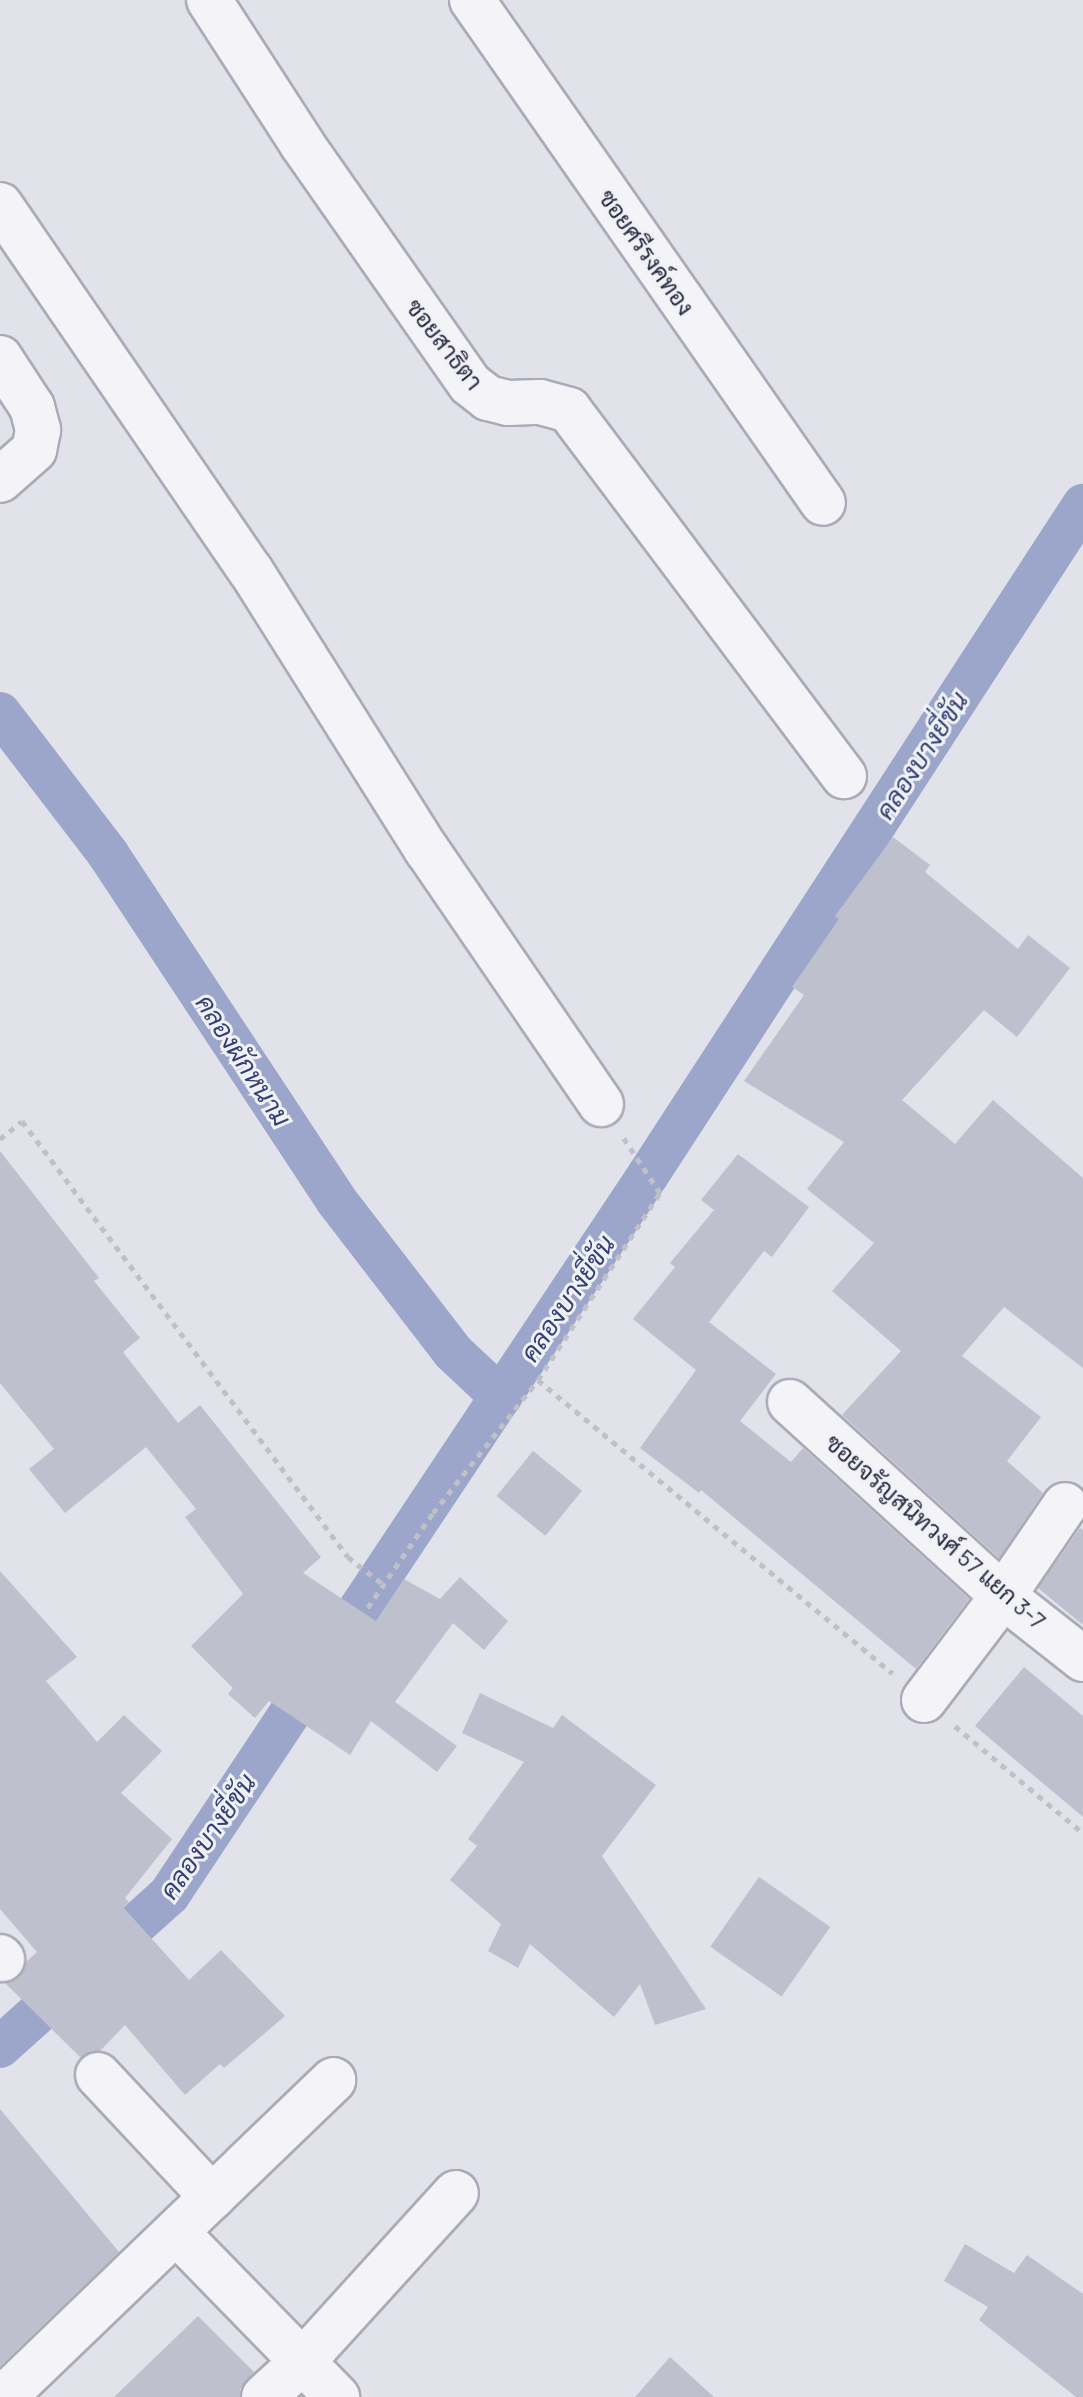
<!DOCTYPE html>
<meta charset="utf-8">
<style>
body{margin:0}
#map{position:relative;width:1083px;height:2397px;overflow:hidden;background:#e1e2ea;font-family:Barlow,Sarabun,sans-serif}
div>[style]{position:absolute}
.canal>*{height:42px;margin:-21px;padding:0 21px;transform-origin:21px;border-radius:21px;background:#9ca6ca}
.building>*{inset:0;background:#bec0cd;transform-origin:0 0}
.path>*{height:5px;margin-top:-2.5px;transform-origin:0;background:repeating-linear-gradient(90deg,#bfc0c8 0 6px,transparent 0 12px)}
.roads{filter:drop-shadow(2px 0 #aaabb7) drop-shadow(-2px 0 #aaabb7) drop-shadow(0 2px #aaabb7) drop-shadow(0 -2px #aaabb7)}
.minor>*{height:44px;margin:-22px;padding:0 22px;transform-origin:22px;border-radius:22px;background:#f4f4f8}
span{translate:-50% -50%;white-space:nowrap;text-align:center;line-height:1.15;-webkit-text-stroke:6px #f1f2f7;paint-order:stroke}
.street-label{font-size:24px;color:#292b41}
.water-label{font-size:26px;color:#333f76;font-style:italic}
</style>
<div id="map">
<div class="canal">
<div style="left:0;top:713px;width:178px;rotate:52.5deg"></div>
<div style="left:108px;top:854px;width:414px;rotate:56.6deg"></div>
<div style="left:336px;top:1200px;width:192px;rotate:52.4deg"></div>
<div style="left:453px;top:1352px;width:66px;rotate:43.2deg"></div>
<div style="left:0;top:2047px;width:227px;rotate:-42deg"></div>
<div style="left:169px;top:1895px;width:865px;rotate:-56.37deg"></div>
<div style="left:648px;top:1175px;width:799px;rotate:-57.01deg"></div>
</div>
<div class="building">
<div style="clip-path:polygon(893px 837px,930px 865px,925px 872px,1018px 949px,1028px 935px,1070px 968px,1017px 1037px,984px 1010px,902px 1100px,955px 1144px,993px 1100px,1083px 1178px,1083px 1368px,1004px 1307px,962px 1356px,1041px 1417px,1007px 1461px,1043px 1493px,999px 1558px,842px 1415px,901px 1351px,832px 1291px,874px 1243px,807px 1189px,844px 1142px,744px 1081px,804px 995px,792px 987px,839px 919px,835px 916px)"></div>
<div style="clip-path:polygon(0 1151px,99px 1278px,94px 1281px,140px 1338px,123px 1352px,178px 1423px,200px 1405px,321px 1557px,303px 1573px,376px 1621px,404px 1579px,440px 1599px,460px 1577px,508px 1621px,484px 1650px,453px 1623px,395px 1702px,457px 1746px,437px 1772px,371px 1721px,350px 1755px,269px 1701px,255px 1718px,228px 1694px,233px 1688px,191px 1646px,243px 1594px,185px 1517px,196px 1509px,146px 1447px,65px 1513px,29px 1469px,54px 1449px,0 1383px)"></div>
<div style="clip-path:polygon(738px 1154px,809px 1207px,772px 1257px,764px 1251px,709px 1322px,776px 1374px,740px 1421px,791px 1462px,803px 1448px,969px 1599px,916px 1669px,701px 1490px,699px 1493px,640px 1448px,696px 1370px,633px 1319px,675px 1267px,670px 1263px,714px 1210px,701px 1200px)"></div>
<div style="left:533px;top:1451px;width:63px;height:58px;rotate:39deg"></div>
<div style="clip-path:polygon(1080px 1528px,1083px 1530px,1083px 1625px,1038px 1588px)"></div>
<div style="clip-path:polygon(0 1571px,77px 1657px,46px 1681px,97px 1742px,124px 1715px,162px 1751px,121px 1793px,172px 1839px,125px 1898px,129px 1902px,123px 1907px,189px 1980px,221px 1950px,285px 2016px,224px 2068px,220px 2064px,185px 2095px,125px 2025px,100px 2051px,80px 2057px,5px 1983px,19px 1977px,26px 1962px,37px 1952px,0 1909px)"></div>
<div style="clip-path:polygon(1024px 1667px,1083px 1716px,1083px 1817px,975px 1726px)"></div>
<div style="clip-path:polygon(480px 1693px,553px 1728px,562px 1715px,656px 1785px,602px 1856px,706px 2009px,655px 2025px,640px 1984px,614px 2017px,530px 1944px,518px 1968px,488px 1951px,501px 1924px,450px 1880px,477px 1846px,468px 1839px,524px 1762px,462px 1733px)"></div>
<div style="left:759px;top:1877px;width:87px;height:85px;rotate:35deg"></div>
<div style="clip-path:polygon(0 2109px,119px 2252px,0 2366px)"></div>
<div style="clip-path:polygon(965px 2244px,1014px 2273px,1027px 2255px,1083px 2294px,1083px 2397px,1076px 2397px,979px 2320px,988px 2307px,944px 2281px)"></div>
<div style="clip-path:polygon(198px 2316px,254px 2372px,240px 2389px,240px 2397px,114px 2397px)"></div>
<div style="clip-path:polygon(670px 2357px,714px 2397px,635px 2397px)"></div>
</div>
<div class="path">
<div style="left:0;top:1139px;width:28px;rotate:-39deg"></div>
<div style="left:22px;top:1121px;width:544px;rotate:53.21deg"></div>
<div style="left:348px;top:1557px;width:46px;rotate:37.9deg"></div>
<div style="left:538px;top:1380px;width:460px;rotate:39.6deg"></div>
<div style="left:327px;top:1667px;width:187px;rotate:-55.5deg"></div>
<div style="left:433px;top:1513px;width:169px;rotate:-51.7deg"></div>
<div style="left:538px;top:1380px;width:223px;rotate:-56.9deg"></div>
<div style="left:660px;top:1193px;width:67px;rotate:-123.5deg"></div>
<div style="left:955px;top:1726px;width:167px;rotate:39.9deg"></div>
</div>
<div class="roads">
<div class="minor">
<div style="left:209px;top:0;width:171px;rotate:57.1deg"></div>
<div style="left:302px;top:144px;width:293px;rotate:55deg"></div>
<div style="left:470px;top:384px;width:23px;rotate:38deg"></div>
<div style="left:488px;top:398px;width:21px;rotate:14deg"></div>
<div style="left:508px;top:403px;width:32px;rotate:-2deg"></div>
<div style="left:540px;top:402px;width:30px;rotate:15deg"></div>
<div style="left:569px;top:410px;width:458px;rotate:53.1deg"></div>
<div style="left:472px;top:0;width:613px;rotate:55.09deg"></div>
<div style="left:0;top:205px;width:444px;rotate:55.6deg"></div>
<div style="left:251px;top:571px;width:330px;rotate:57.8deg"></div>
<div style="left:427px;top:850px;width:308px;rotate:55.6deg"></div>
<div style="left:0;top:358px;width:59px;rotate:56.9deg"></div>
<div style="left:32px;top:407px;width:24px;rotate:75deg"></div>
<div style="left:38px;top:430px;width:20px;rotate:101deg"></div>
<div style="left:34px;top:450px;width:45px;rotate:138.6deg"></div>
<div style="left:790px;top:1402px;width:288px;rotate:42.3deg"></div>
<div style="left:1003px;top:1596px;width:102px;rotate:38.2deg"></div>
<div style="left:924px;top:1700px;width:131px;rotate:-52.8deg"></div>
<div style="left:1003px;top:1596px;width:110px;rotate:-55.7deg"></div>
<div style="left:0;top:1957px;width:3px;rotate:45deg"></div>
<div style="left:98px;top:2075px;width:167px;rotate:46.9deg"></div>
<div style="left:176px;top:2232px;width:231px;rotate:45.7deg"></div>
<div style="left:4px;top:2397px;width:457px;rotate:-43.9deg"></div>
<div style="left:264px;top:2397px;width:53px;rotate:-42.7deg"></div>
<div style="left:303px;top:2361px;width:227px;rotate:-47.7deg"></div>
</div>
</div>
<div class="street-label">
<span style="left:647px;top:252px;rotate:55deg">ซอยศรีรงค์ทอง</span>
<span style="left:445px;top:344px;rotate:52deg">ซอยสาธิตา</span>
<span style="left:936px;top:1531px;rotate:41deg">ซอยจรัญสนิทวงศ์ 57 แยก 3-7</span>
</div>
<div class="water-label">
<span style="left:921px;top:755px;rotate:-57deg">คลองบางยี่ขัน</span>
<span style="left:244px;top:1060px;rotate:57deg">คลองผักหนาม</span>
<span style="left:567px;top:1298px;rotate:-56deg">คลองบางยี่ขัน</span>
<span style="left:207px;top:1836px;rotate:-55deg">คลองบางยี่ขัน</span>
</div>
</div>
